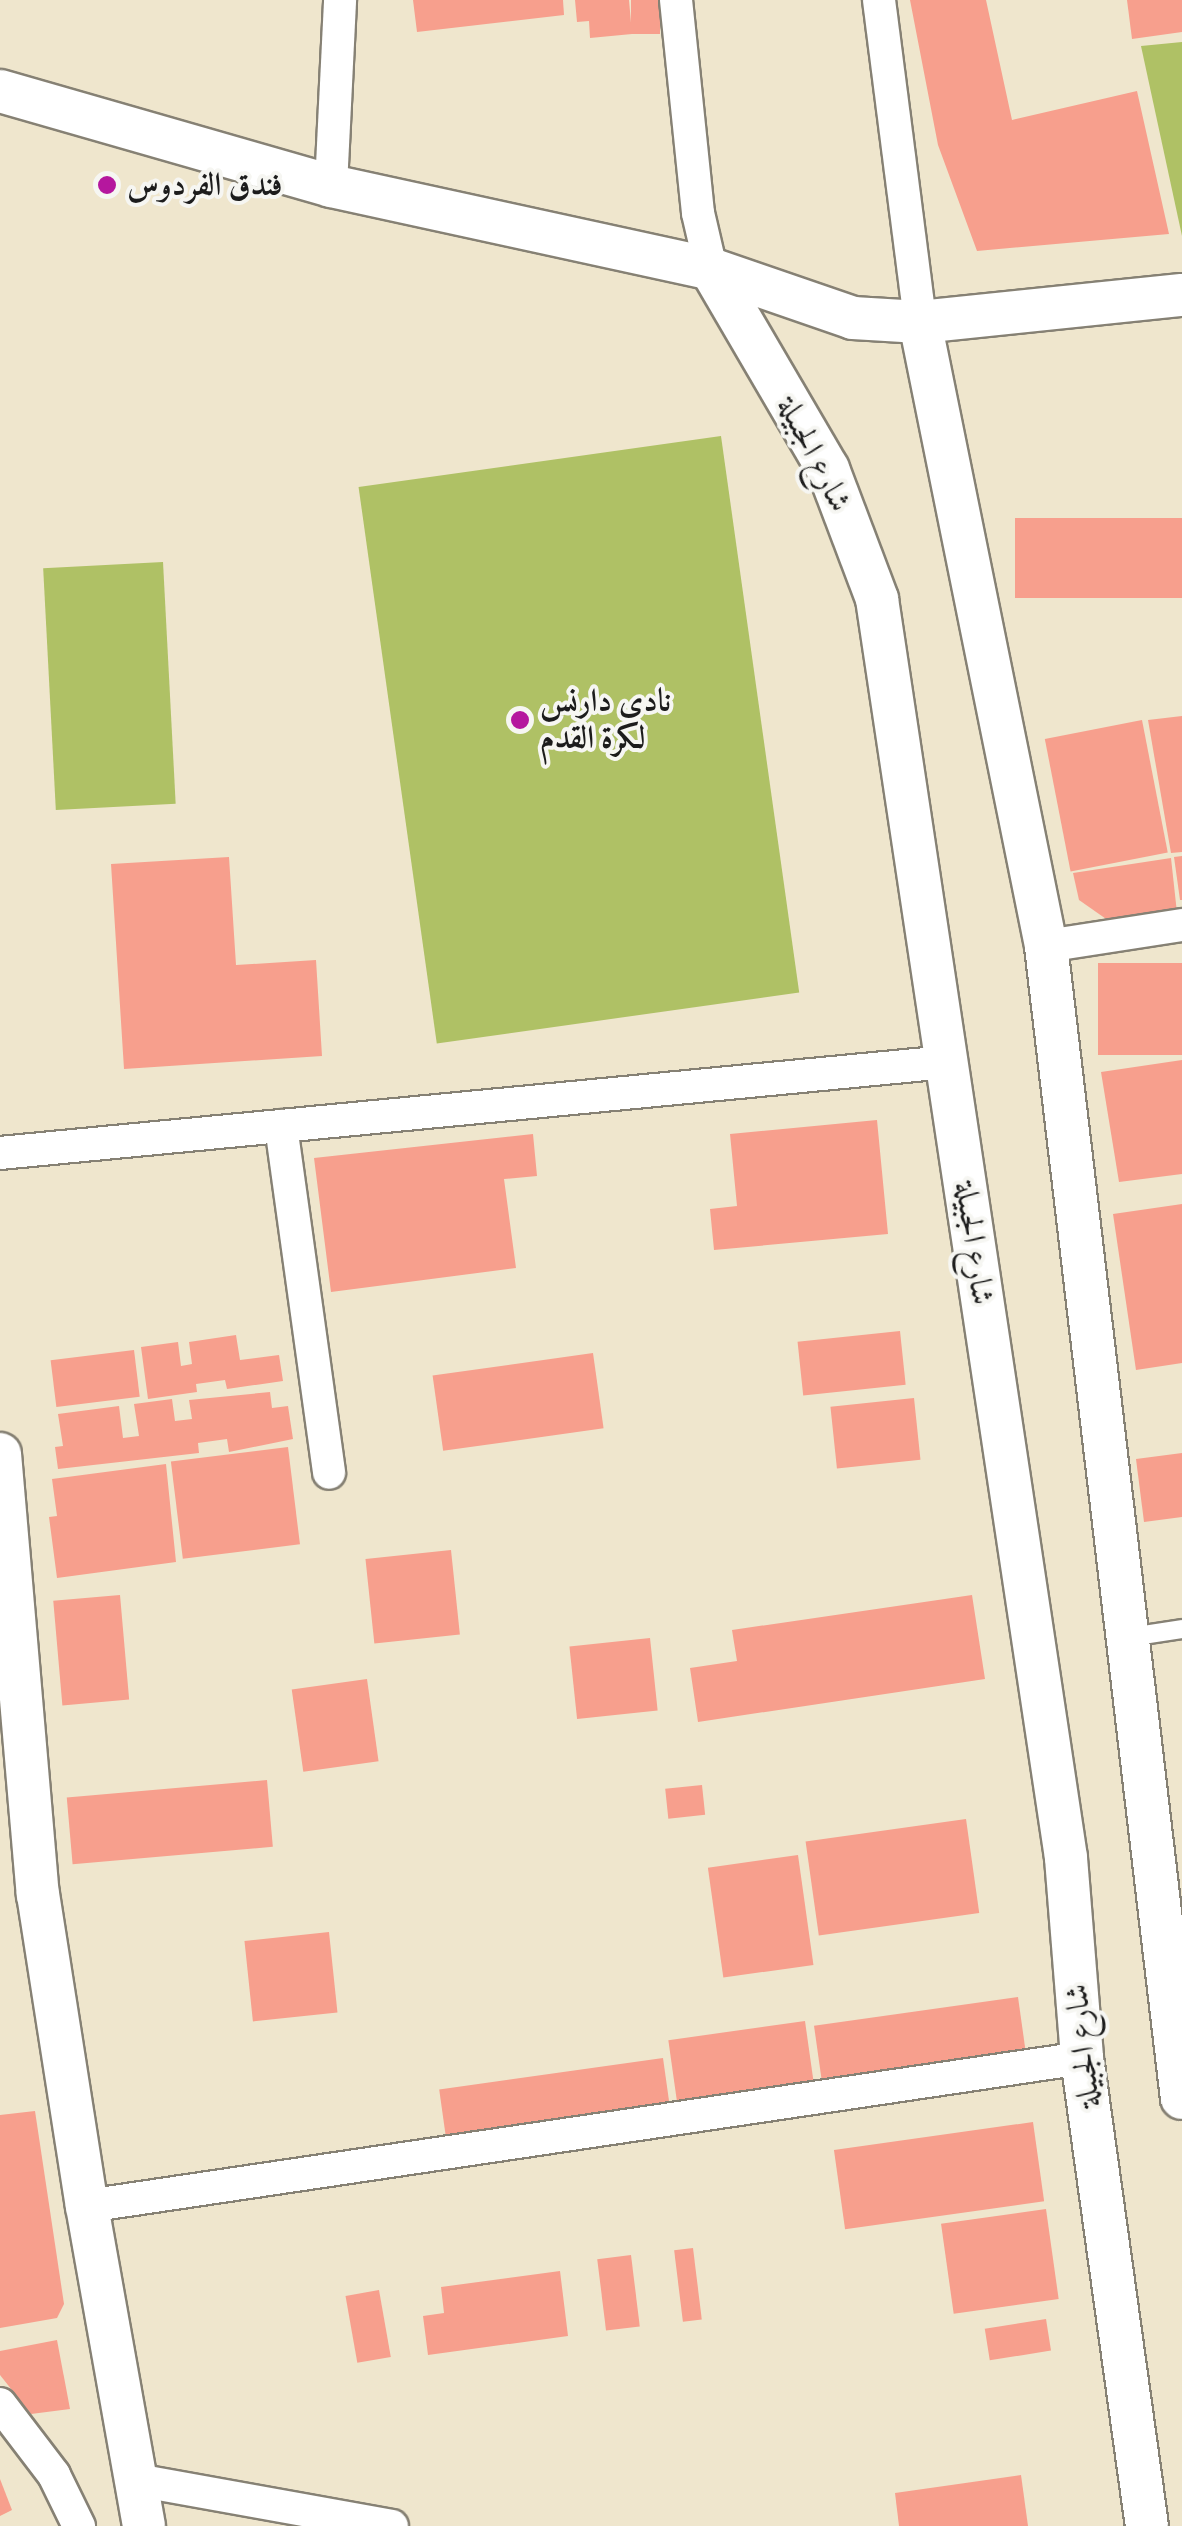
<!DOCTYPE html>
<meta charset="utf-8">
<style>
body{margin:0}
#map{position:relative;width:1182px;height:2526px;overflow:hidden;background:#efe6cd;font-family:"IM FELL French Canon",Amiri,serif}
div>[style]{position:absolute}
.green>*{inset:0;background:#afc165;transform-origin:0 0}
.building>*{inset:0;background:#f79f8d;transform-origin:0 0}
.roads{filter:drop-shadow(2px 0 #868174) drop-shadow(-2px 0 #868174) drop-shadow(0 2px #868174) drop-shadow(0 -2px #868174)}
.service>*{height:18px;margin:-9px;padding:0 9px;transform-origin:9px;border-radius:9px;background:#fff}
.minor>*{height:32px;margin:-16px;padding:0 16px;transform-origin:16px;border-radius:16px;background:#fff}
.tertiary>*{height:42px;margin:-21px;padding:0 21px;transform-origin:21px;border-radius:21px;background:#fff}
.dots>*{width:28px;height:28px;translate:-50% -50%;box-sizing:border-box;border:5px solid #f6f6f2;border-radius:50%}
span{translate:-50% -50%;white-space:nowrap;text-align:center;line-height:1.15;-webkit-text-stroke:8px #f6f6f2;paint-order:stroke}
.poi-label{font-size:32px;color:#1c1c1c;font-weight:700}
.left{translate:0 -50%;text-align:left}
.street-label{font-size:32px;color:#1c1c1c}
</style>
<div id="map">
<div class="green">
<div style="clip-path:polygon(1182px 42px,1182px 236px,1141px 46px)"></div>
<div style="left:721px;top:436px;width:562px;height:366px;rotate:82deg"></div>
<div style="left:163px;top:562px;width:242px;height:120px;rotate:87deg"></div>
</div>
<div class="building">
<div style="clip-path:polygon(413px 0,563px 0,564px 15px,417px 32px)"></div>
<div style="clip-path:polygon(575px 0,629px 0,632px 34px,590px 38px,589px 21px,577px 22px)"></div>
<div style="left:631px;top:0;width:29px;height:34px"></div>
<div style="clip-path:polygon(910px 0,986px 0,1012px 120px,1137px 91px,1169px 234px,977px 251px,938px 145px)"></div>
<div style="clip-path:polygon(1127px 0,1182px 0,1182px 32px,1132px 39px)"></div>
<div style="left:1182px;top:518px;width:80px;height:167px;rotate:90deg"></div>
<div style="clip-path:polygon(1182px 716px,1182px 852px,1171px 853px,1148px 720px)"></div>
<div style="left:1142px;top:720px;width:135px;height:99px;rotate:79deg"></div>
<div style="clip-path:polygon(1182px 856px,1182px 900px,1180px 900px,1174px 857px)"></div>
<div style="clip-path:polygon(229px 857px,236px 965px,316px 960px,322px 1056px,124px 1069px,111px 864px)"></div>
<div style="clip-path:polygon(1171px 858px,1177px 913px,1109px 921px,1079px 900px,1073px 873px)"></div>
<div style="left:1182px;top:963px;width:92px;height:84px;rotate:90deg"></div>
<div style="clip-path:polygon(1182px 1060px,1182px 1174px,1119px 1182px,1101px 1072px)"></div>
<div style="clip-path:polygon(877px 1120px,888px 1234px,714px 1250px,710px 1209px,737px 1206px,730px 1134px)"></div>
<div style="clip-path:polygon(533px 1134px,537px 1176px,504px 1179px,516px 1268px,331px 1292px,314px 1158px)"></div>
<div style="clip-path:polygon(1182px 1204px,1182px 1363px,1136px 1370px,1113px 1214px)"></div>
<div style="left:900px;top:1331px;width:54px;height:103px;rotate:84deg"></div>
<div style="clip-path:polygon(236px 1335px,240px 1360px,279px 1355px,283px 1381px,227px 1389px,225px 1380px,196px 1384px,197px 1392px,148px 1399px,141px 1347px,178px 1342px,181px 1366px,192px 1364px,189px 1342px)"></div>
<div style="left:134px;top:1350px;width:47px;height:84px;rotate:83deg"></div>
<div style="left:593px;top:1353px;width:76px;height:162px;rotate:82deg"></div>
<div style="clip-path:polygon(270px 1392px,272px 1408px,288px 1406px,293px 1439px,229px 1452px,227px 1439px,198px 1443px,199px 1453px,58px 1469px,55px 1447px,63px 1446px,58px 1414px,119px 1406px,123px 1438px,139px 1436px,134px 1404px,172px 1399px,175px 1421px,192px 1419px,189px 1400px)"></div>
<div style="left:914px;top:1398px;width:62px;height:84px;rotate:84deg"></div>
<div style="left:288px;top:1447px;width:98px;height:118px;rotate:83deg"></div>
<div style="clip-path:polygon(1182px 1453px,1182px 1517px,1144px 1522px,1136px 1459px)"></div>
<div style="clip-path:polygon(166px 1464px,176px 1562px,57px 1578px,49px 1517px,57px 1516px,52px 1479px)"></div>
<div style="left:451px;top:1550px;width:85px;height:86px;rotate:84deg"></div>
<div style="left:120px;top:1595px;width:105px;height:67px;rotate:85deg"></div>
<div style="clip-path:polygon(972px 1595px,985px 1679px,698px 1722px,690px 1668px,737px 1661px,732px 1630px)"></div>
<div style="left:650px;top:1638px;width:73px;height:81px;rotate:84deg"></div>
<div style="left:367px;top:1679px;width:83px;height:76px;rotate:82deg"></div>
<div style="left:267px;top:1780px;width:67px;height:201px;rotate:85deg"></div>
<div style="left:702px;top:1785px;width:30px;height:37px;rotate:84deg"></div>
<div style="left:966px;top:1819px;width:95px;height:162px;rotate:82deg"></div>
<div style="left:798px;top:1855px;width:111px;height:91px;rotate:82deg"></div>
<div style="left:329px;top:1932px;width:81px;height:85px;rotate:84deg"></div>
<div style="left:1018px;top:1997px;width:59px;height:206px;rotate:82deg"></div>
<div style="left:805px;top:2021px;width:66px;height:138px;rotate:82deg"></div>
<div style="left:663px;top:2058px;width:58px;height:226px;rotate:82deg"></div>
<div style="clip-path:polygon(35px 2111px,64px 2304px,57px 2318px,0 2328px,0 2115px)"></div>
<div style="left:1033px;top:2122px;width:80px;height:201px;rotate:82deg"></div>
<div style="left:1046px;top:2209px;width:91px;height:106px;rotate:82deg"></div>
<div style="left:693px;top:2248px;width:72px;height:19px;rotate:83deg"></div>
<div style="left:631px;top:2255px;width:72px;height:34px;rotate:83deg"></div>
<div style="clip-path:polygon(560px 2271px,568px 2336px,428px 2355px,423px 2316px,444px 2313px,441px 2287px)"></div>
<div style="left:379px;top:2290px;width:68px;height:34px;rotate:80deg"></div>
<div style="left:1046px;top:2319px;width:32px;height:62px;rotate:81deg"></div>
<div style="clip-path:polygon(57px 2340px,70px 2409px,31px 2414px,0 2375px,0 2351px)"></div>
<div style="clip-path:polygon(1021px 2475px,1028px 2526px,899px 2526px,895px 2493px)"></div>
<div style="clip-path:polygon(0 2479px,12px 2510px,0 2516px)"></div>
</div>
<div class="roads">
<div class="service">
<div style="left:1130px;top:1637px;width:53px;rotate:-8.7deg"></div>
</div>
<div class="minor">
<div style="left:676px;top:0;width:214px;rotate:84.1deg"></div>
<div style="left:698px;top:213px;width:57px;rotate:76.9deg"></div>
<div style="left:879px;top:0;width:325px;rotate:82.7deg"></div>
<div style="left:331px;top:186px;width:186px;rotate:-87.2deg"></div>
<div style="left:1046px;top:946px;width:138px;rotate:-8.8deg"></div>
<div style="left:281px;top:1126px;width:350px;rotate:82.1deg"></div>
<div style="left:0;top:1153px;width:951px;rotate:-5.49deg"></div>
<div style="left:87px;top:2206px;width:1006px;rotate:-8.46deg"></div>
<div style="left:0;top:2404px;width:89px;rotate:52.7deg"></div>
<div style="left:54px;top:2475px;width:57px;rotate:63.9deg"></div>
<div style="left:137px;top:2480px;width:259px;rotate:10.2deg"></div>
</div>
<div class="tertiary">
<div style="left:0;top:91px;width:344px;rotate:16deg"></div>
<div style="left:331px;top:186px;width:389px;rotate:12.3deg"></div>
<div style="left:711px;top:269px;width:150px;rotate:19deg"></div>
<div style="left:853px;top:318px;width:67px;rotate:3.4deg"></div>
<div style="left:920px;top:322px;width:263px;rotate:-5.9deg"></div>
<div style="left:711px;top:269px;width:232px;rotate:59.7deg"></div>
<div style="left:828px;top:469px;width:139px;rotate:69.3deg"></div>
<div style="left:877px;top:599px;width:1273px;rotate:81.46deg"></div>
<div style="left:1066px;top:1858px;width:201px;rotate:85.4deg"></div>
<div style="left:1082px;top:2058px;width:472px;rotate:82.1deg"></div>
<div style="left:920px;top:322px;width:637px;rotate:78.58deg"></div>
<div style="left:1046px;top:946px;width:1160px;rotate:83.27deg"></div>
<div style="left:0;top:1454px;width:442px;rotate:85.1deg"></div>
<div style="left:38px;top:1894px;width:316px;rotate:81.1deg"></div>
<div style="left:87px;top:2206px;width:325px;rotate:79.9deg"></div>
</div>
</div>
<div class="dots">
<div style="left:107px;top:185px;background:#b5179e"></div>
<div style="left:520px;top:720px;background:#b5179e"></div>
</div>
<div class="poi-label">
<span class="left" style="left:127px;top:185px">فندق الفردوس</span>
<span class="left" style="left:540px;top:720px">نادي دارنس<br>لكرة القدم</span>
</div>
<div class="street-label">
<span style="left:814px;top:454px;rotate:63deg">شارع الجبيلة</span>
<span style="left:974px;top:1243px;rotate:82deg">شارع الجبيلة</span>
<span style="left:1083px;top:2046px;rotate:-96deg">شارع الجبيلة</span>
</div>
</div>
